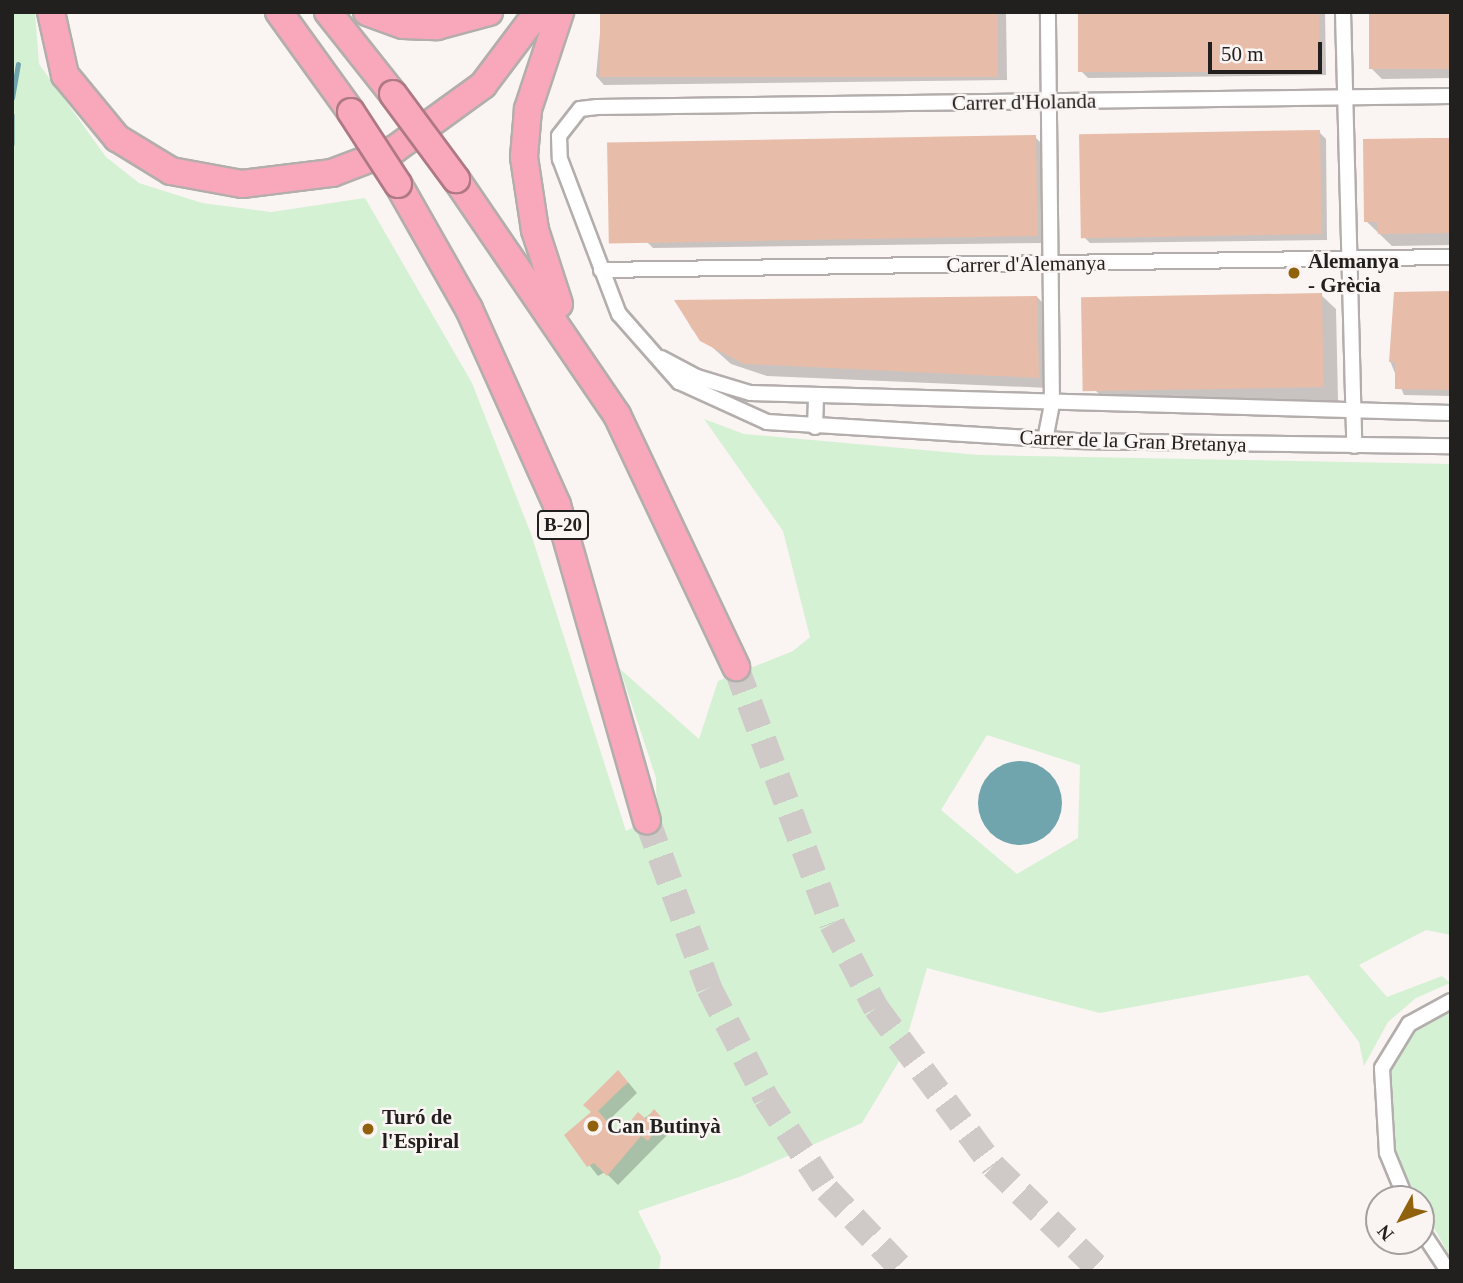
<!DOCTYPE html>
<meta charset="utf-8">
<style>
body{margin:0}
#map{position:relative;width:1463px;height:1283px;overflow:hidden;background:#faf4f2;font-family:"Times New Roman",serif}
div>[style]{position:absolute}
.green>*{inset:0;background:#d4f1d3}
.water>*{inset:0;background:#71a5ad}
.round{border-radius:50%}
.shadow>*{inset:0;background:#0003}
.stream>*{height:4.5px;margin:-2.25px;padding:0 2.25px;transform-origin:2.25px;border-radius:2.25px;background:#71a5ad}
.building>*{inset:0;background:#e7bda9;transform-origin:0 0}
.highway-tunnel>*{height:26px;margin-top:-13px;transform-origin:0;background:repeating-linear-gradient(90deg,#cfcac8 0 26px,transparent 0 39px)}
.roads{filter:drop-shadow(2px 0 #b3aeac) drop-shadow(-2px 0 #b3aeac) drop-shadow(0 2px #b3aeac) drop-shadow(0 -2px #b3aeac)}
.street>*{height:14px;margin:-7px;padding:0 7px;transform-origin:7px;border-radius:7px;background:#fff}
.highway>*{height:26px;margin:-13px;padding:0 13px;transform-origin:13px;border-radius:13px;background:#f9a8bb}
.bridges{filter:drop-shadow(2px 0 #ae7884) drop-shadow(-2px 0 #ae7884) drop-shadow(0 2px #ae7884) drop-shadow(0 -2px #ae7884)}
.highway-bridge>*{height:26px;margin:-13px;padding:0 13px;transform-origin:13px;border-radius:13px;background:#f9a8bb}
.dots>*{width:19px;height:19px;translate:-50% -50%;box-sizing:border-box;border:4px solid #faf4f2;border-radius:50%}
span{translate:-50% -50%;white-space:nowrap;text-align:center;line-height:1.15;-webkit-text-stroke:5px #faf4f2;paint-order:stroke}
.shield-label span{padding:2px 5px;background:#faf4f2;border:2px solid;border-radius:5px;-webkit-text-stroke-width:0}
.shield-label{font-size:19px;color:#22201f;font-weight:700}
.street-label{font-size:21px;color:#22201f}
.poi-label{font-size:21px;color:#22201f;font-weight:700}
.left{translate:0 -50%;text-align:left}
.frame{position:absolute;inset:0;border:14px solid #22201f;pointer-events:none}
.north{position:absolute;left:1365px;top:1185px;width:70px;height:70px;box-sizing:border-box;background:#faf4f2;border:2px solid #a49f9e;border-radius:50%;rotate:229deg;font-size:19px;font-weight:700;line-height:28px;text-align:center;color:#22201f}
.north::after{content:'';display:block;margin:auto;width:24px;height:32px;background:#91620d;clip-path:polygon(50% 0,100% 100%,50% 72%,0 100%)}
.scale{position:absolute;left:1208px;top:42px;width:114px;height:32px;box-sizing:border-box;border:4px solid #22201f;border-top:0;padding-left:9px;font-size:21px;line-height:24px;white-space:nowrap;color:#22201f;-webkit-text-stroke:5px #faf4f2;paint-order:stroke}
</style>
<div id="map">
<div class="green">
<div style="clip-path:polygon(evenodd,12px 12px,35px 12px,39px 64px,106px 157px,139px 183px,202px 203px,271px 212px,365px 198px,472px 383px,531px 534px,626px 831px,657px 816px,656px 778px,620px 669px,699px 739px,718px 681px,793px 651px,810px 637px,783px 531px,704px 419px,744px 434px,979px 455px,1451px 464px,1451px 935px,1426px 930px,1359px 965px,1387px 997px,1442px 976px,1450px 983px,1416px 998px,1388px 1022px,1364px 1066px,1359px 1042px,1308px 975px,1100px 1013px,927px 968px,901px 1058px,862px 1123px,742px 1176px,638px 1211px,661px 1257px,659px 1271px,12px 1271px,12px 12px,987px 735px,1080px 765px,1078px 838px,1017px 874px,941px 810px,987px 735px)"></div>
<div style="clip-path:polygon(1451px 1009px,1451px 1258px,1403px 1173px,1392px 1137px,1389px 1076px,1409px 1036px)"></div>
</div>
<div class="water">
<div class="round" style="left:978px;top:761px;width:84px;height:84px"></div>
</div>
<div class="shadow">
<div style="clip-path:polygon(602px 12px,1006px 12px,1007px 80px,604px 85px,596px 76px)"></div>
<div style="clip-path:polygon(1080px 12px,1325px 12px,1326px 75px,1088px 78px,1081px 71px)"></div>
<div style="clip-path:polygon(1451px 12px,1451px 78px,1382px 79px,1371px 68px)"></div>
<div style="clip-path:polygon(1319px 132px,1326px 139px,1327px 240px,1090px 243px,1083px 236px)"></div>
<div style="clip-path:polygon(1035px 137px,1042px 144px,1043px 243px,653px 248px,646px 241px)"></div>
<div style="clip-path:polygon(1451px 140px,1451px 245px,1392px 246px,1366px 221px)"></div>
<div style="clip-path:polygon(1451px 293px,1451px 396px,1404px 395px,1390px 361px)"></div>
<div style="clip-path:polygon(1321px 295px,1336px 309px,1338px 401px,1099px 394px,1084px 379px)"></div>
<div style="clip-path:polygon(1037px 297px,1048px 308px,1049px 388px,767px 376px,731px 364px,692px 329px,677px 302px)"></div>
<div style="clip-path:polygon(628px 1082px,637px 1093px,607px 1122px,619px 1137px,654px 1111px,672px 1130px,618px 1185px,605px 1172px,598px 1176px,566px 1136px)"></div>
</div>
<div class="stream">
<div style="left:12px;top:98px;width:34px;rotate:-80deg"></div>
<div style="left:12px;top:115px;width:29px;rotate:90deg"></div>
</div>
<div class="building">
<div style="left:600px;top:12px;width:398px;height:65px"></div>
<div style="left:1078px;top:12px;width:241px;height:60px"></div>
<div style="left:1369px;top:12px;width:82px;height:57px"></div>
<div style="left:1320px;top:130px;width:104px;height:241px;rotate:89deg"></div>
<div style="left:1036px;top:135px;width:101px;height:429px;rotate:89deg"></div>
<div style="clip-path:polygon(1431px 138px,1451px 138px,1451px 233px,1378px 234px,1377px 222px,1364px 222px,1363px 139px)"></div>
<div style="clip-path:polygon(1451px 291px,1451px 390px,1395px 389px,1395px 362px,1389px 362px,1394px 292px)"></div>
<div style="left:1322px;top:293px;width:94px;height:241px;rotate:89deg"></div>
<div style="clip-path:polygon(1037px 296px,1039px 378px,744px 364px,700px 341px,674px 300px)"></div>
<div style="clip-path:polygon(618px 1070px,628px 1082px,598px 1111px,619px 1135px,638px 1112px,646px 1119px,654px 1109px,663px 1119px,648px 1141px,641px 1136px,607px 1176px,594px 1163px,587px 1167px,564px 1135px,591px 1112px,583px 1105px)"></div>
</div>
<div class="highway-tunnel">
<div style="left:736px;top:667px;width:274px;rotate:69.5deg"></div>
<div style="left:832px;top:924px;width:95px;rotate:62.4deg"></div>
<div style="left:876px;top:1008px;width:197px;rotate:53.5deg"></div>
<div style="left:993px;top:1166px;width:151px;rotate:44.2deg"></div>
<div style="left:647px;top:820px;width:179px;rotate:69.7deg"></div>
<div style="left:709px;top:988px;width:124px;rotate:62.6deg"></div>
<div style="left:766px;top:1098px;width:110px;rotate:56.5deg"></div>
<div style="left:827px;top:1190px;width:112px;rotate:46.5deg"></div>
</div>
<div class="roads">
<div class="street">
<div style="left:1343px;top:12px;width:434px;rotate:88.5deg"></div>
<div style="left:1451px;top:96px;width:854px;rotate:179.26deg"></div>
<div style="left:597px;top:107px;width:17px;rotate:173deg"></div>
<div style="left:580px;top:109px;width:34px;rotate:128deg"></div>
<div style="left:559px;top:136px;width:23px;rotate:88deg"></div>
<div style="left:560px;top:159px;width:166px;rotate:69.2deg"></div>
<div style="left:619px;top:314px;width:91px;rotate:48.6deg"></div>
<div style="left:679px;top:382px;width:97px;rotate:24.4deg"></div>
<div style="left:767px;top:422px;width:308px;rotate:3.5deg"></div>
<div style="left:1074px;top:441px;width:377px;rotate:0.8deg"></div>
<div style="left:601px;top:270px;width:850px;rotate:-0.88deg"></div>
<div style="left:661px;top:358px;width:41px;rotate:27.8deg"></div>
<div style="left:697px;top:377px;width:55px;rotate:16.8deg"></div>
<div style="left:750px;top:393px;width:701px;rotate:1.63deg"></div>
<div style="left:815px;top:427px;width:30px;rotate:-88deg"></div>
<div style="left:1045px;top:440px;width:37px;rotate:-79deg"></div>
<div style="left:1052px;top:404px;width:392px;rotate:-90.6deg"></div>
<div style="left:1406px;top:1199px;width:50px;rotate:-112.4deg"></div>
<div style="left:1387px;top:1153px;width:85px;rotate:-93.4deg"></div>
<div style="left:1382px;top:1068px;width:52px;rotate:-58.5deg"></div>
<div style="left:1409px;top:1024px;width:48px;rotate:-28.7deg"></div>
<div style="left:1421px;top:1230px;width:49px;rotate:56.6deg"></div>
</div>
<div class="highway">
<div style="left:51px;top:12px;width:65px;rotate:77.5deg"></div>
<div style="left:65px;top:75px;width:82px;rotate:50.5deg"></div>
<div style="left:117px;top:138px;width:63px;rotate:31.4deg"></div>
<div style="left:171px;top:171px;width:72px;rotate:10.4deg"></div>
<div style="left:242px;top:184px;width:91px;rotate:-7deg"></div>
<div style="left:332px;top:173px;width:67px;rotate:-20.9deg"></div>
<div style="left:395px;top:149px;width:109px;rotate:-36deg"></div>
<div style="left:483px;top:85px;width:91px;rotate:-53deg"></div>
<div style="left:279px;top:12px;width:123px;rotate:54.2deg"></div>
<div style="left:328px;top:12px;width:105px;rotate:51.6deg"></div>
<div style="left:367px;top:12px;width:38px;rotate:20deg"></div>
<div style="left:403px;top:25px;width:34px;rotate:2deg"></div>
<div style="left:437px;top:26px;width:54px;rotate:-15.1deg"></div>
<div style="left:456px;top:179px;width:286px;rotate:55.7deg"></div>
<div style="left:617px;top:415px;width:279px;rotate:64.7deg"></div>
<div style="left:398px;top:184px;width:144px;rotate:60.4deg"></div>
<div style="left:469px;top:309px;width:215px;rotate:65.8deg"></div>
<div style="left:557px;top:505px;width:328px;rotate:74.1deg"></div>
<div style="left:559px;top:304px;width:78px;rotate:-108deg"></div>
<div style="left:535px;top:230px;width:74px;rotate:-98.6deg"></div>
<div style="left:524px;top:157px;width:48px;rotate:-85.2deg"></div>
<div style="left:528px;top:109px;width:102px;rotate:-71.7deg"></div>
</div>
</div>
<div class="bridges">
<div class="highway-bridge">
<div style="left:393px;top:94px;width:106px;rotate:53.5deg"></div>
<div style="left:351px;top:112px;width:86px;rotate:56.9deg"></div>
</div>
</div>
<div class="dots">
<div style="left:1294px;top:273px;background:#91620d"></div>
<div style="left:593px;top:1126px;background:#91620d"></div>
<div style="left:368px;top:1129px;background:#91620d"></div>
</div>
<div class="shield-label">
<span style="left:563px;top:525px">B-20</span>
</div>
<div class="street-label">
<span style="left:1024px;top:102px;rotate:-1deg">Carrer d'Holanda</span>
<span style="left:1026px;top:264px;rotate:-1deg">Carrer d'Alemanya</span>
<span style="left:1133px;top:441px;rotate:2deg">Carrer de la Gran Bretanya</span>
</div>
<div class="poi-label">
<span class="left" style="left:1308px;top:273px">Alemanya<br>- Grècia</span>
<span class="left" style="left:382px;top:1129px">Turó de<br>l'Espiral</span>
<span class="left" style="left:607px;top:1126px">Can Butinyà</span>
</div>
<div class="frame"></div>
<div class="north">N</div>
<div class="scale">50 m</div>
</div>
